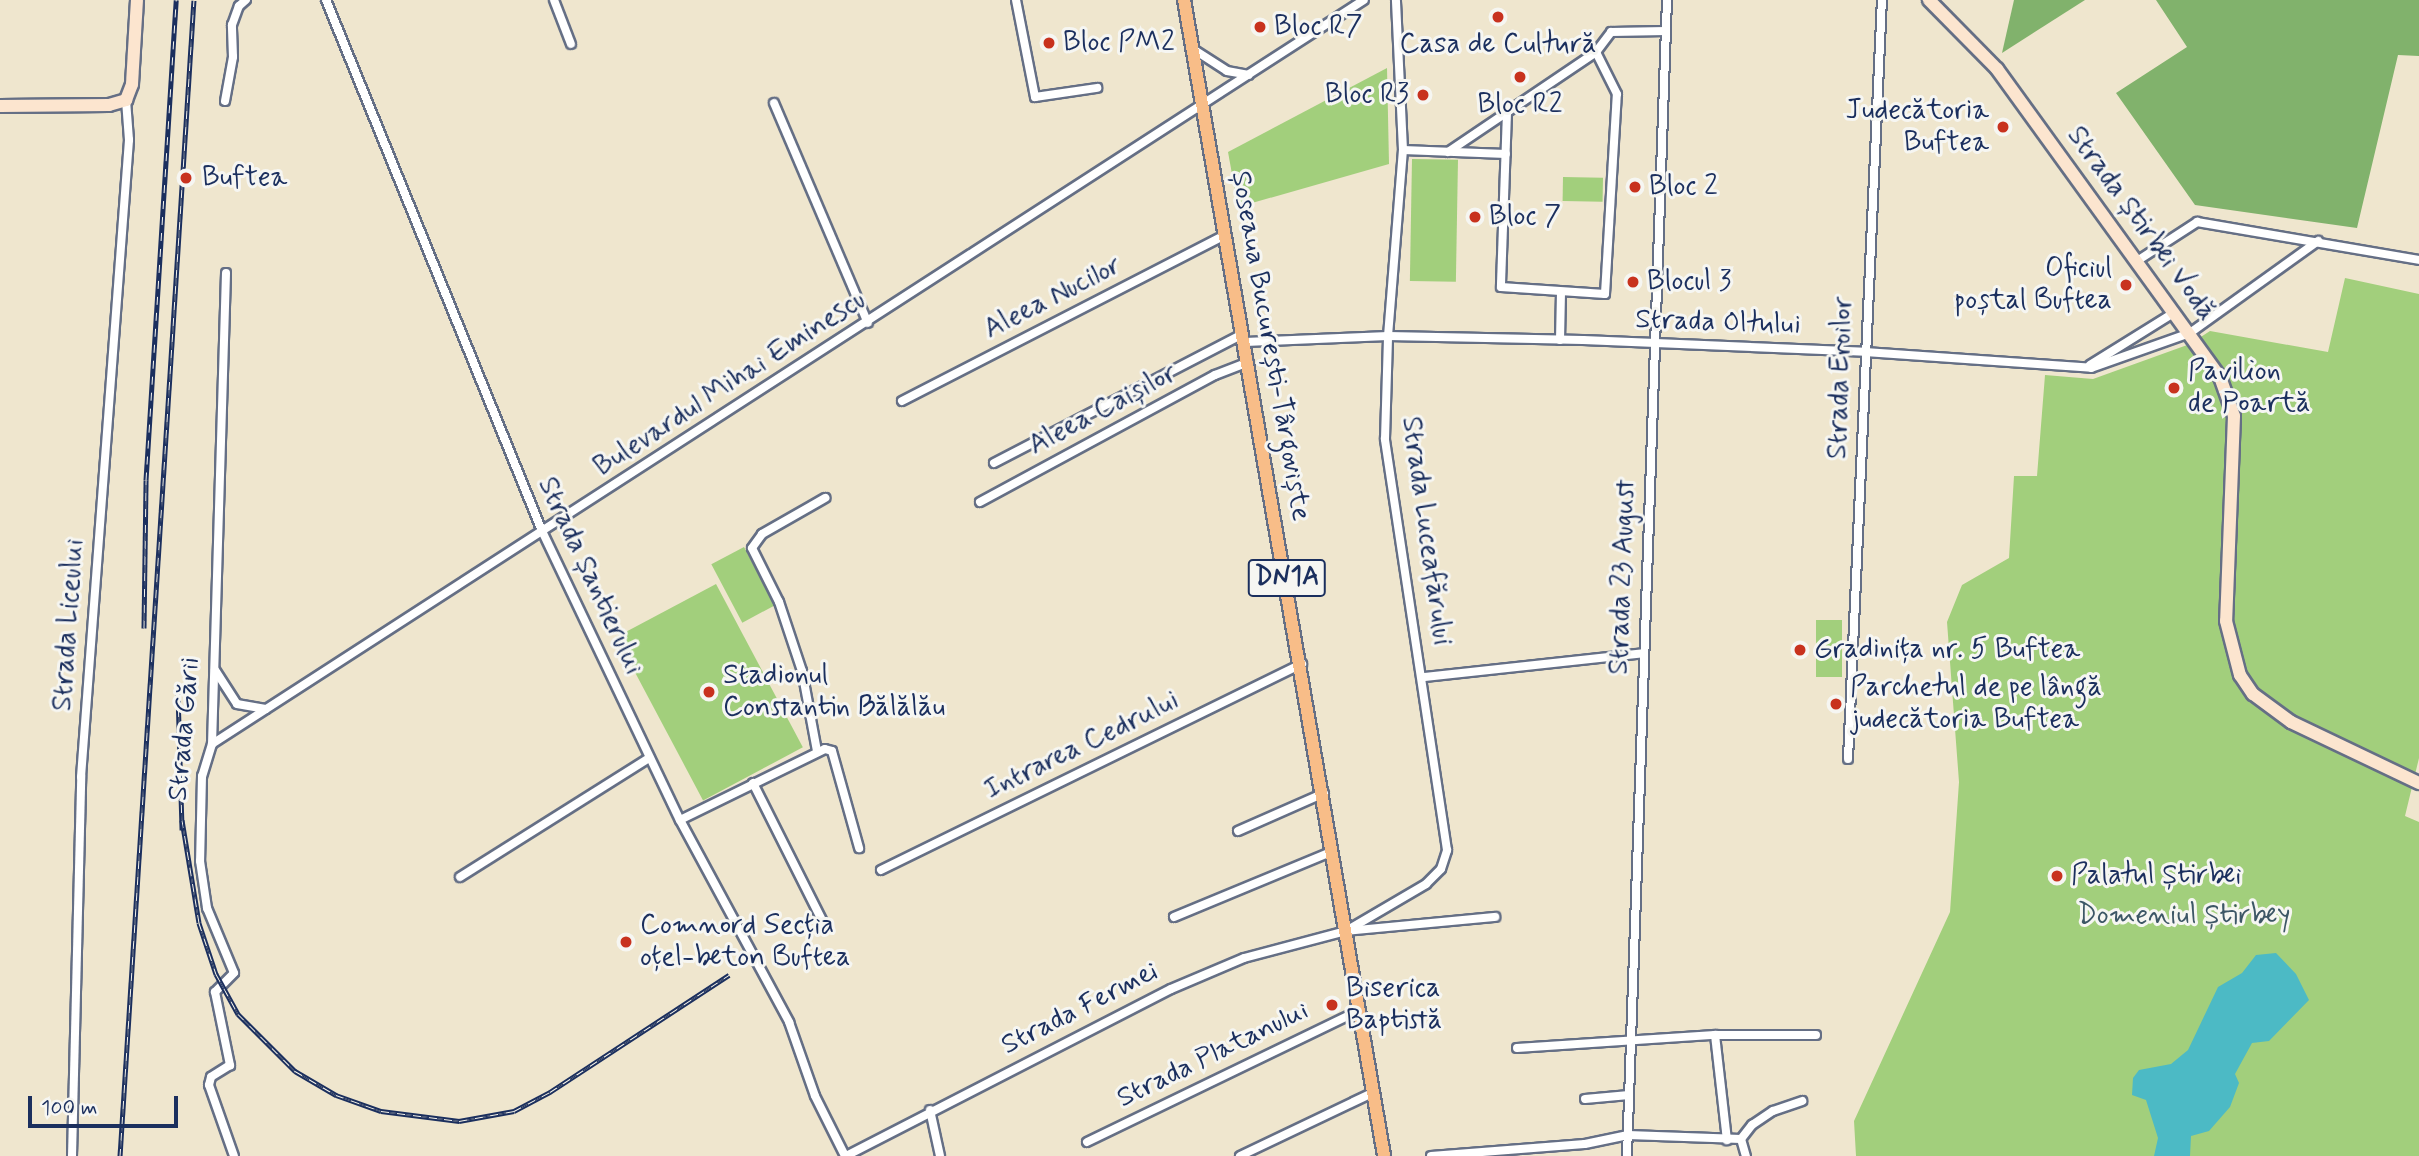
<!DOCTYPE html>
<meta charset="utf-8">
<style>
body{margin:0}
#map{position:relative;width:2419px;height:1156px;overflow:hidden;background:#efe6ce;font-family:Mynerve,sans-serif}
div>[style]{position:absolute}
.green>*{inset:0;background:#a2cf7c;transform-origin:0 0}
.forest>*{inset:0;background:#81b26c}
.water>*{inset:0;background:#4cbac5}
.roads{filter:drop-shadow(2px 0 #656f85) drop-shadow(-2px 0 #656f85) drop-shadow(0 2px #656f85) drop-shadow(0 -2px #656f85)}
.street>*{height:8px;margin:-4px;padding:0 4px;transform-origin:4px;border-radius:4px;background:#fff}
.secondary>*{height:12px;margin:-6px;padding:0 6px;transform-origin:6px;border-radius:6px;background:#fce5cf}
.primary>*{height:12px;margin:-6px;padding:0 6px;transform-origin:6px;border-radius:6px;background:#f8bd88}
.rail>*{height:5px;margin-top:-2.5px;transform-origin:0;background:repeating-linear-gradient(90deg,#f6f6f2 0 8px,#1b2f5e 0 16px);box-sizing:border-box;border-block:2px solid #1b2f5e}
.dots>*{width:19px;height:19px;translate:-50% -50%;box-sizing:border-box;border:4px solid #f6f6f2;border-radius:50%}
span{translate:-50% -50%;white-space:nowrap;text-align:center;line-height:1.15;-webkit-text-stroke:6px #f6f6f2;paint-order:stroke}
.shield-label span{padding:2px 5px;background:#f6f6f2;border:2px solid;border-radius:5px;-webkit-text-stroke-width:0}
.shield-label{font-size:26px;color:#1b2f5e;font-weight:700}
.poi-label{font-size:28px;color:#1b2f5e}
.left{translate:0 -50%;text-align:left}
.right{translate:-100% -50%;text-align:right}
.street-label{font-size:28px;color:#1b2f5e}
.park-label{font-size:28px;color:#3d5766}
.scale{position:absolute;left:28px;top:1096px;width:150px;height:32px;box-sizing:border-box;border:4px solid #1b2f5e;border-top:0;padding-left:9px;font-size:21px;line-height:24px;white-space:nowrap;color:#1b2f5e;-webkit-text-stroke:5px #f6f6f2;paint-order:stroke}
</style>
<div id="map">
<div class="green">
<div style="clip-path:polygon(1387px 68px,1389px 164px,1238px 207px,1228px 152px)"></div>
<div style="left:1412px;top:159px;width:46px;height:122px;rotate:1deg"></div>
<div style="left:1563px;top:177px;width:40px;height:24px;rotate:1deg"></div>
<div style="clip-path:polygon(2345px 278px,2419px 294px,2419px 758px,2405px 816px,2419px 822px,2419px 1156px,1856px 1156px,1854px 1121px,1950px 912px,1959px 782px,1947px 622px,1962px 585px,2009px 558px,2014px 476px,2037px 476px,2045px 375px,2093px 379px,2190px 344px,2210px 331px,2328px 352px)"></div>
<div style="left:744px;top:547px;width:66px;height:37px;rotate:62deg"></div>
<div style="left:716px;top:584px;width:185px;height:113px;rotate:62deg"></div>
<div style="left:1816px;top:620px;width:26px;height:57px"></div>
</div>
<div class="forest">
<div style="clip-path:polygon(2014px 0,2085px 0,2002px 53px)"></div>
<div style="clip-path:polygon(2156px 0,2419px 0,2419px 56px,2398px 55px,2357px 228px,2195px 205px,2116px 93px,2187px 47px)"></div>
</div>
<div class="water">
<div style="clip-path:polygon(2276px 953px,2296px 974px,2309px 1000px,2269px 1041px,2252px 1043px,2235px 1074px,2239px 1083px,2230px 1107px,2209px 1131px,2191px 1136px,2190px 1156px,2154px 1156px,2158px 1138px,2146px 1100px,2132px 1095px,2133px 1078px,2139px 1070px,2171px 1064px,2188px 1050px,2218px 987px,2242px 973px,2256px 955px)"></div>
</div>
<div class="roads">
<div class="street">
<div style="left:326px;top:0;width:573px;rotate:67.86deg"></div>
<div style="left:542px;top:531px;width:320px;rotate:64.5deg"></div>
<div style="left:680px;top:820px;width:230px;rotate:61.6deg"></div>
<div style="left:789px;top:1022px;width:78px;rotate:70.6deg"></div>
<div style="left:815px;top:1096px;width:67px;rotate:63.4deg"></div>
<div style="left:554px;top:0;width:47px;rotate:68.9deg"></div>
<div style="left:1016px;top:0;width:99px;rotate:78.9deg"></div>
<div style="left:1035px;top:97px;width:63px;rotate:-8.3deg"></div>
<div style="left:1193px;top:49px;width:40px;rotate:32.9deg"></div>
<div style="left:1227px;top:71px;width:22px;rotate:10deg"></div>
<div style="left:225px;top:101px;width:45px;rotate:-79.7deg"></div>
<div style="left:233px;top:57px;width:32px;rotate:-92deg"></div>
<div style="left:232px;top:25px;width:20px;rotate:-70deg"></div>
<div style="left:239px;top:6px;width:9px;rotate:-41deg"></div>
<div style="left:774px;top:103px;width:239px;rotate:66.9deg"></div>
<div style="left:1507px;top:112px;width:175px;rotate:92deg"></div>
<div style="left:1501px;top:287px;width:104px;rotate:3.9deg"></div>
<div style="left:1605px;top:294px;width:200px;rotate:-86.6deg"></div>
<div style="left:1617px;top:94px;width:47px;rotate:-116.6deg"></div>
<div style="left:1403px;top:150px;width:103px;rotate:2.2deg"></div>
<div style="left:1448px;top:152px;width:179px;rotate:-34deg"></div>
<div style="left:1596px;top:52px;width:25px;rotate:-53deg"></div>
<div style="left:1611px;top:32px;width:55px;rotate:-1deg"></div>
<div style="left:2137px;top:261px;width:72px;rotate:-33deg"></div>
<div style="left:2197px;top:222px;width:225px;rotate:9.7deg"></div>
<div style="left:226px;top:273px;width:471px;rotate:91.7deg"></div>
<div style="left:212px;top:744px;width:34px;rotate:107deg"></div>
<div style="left:202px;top:776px;width:85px;rotate:91.3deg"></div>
<div style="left:200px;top:861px;width:48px;rotate:81.5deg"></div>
<div style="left:207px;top:908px;width:70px;rotate:67.4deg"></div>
<div style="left:234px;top:973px;width:27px;rotate:135deg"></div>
<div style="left:215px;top:992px;width:75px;rotate:78.4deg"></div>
<div style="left:230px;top:1065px;width:22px;rotate:148deg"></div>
<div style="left:211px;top:1077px;width:8px;rotate:104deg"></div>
<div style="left:209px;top:1085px;width:75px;rotate:70.6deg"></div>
<div style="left:1560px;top:340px;width:47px;rotate:-88.8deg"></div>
<div style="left:1245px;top:342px;width:143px;rotate:-2.4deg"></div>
<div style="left:1388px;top:336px;width:195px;rotate:1.2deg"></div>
<div style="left:1583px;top:340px;width:282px;rotate:2.4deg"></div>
<div style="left:1865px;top:352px;width:227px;rotate:4deg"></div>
<div style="left:2091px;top:368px;width:105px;rotate:-19.5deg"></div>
<div style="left:2190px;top:333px;width:158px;rotate:-35.7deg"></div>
<div style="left:2090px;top:365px;width:100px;rotate:-31.9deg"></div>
<div style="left:902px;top:401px;width:363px;rotate:-27.2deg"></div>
<div style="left:994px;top:463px;width:280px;rotate:-27.4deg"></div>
<div style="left:980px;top:502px;width:267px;rotate:-28.4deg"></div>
<div style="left:1215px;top:375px;width:36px;rotate:-21deg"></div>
<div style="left:215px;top:670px;width:40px;rotate:57.1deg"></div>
<div style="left:237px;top:704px;width:29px;rotate:10deg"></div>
<div style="left:1424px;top:677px;width:221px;rotate:-6.2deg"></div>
<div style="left:212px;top:744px;width:1371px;rotate:-32.86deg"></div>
<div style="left:817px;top:751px;width:81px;rotate:-100.6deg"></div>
<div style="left:802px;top:671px;width:73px;rotate:-108.4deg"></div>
<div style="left:779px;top:602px;width:60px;rotate:-116.6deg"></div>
<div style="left:752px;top:548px;width:17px;rotate:-54deg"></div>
<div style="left:762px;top:534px;width:73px;rotate:-29.7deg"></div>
<div style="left:1848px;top:759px;width:760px;rotate:-87.44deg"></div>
<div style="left:753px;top:783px;width:158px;rotate:63.3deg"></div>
<div style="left:680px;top:820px;width:161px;rotate:-26.1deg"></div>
<div style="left:825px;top:749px;width:7px;rotate:16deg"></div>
<div style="left:832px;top:751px;width:101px;rotate:74.4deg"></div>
<div style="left:1238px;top:831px;width:94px;rotate:-23.8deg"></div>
<div style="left:881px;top:870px;width:469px;rotate:-26.1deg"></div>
<div style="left:460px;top:877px;width:223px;rotate:-32.2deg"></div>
<div style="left:1174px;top:917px;width:172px;rotate:-22.5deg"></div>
<div style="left:1346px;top:931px;width:93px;rotate:-30.4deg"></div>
<div style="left:1426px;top:884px;width:21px;rotate:-45deg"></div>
<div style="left:1441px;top:869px;width:20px;rotate:-72deg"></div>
<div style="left:1447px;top:850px;width:416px;rotate:-98.6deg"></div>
<div style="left:1385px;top:439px;width:103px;rotate:-88.3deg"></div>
<div style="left:1388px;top:336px;width:187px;rotate:-85.4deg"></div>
<div style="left:1403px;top:150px;width:150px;rotate:-92.7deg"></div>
<div style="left:1715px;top:1035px;width:106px;rotate:83.5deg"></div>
<div style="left:1517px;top:1048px;width:198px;rotate:-3.8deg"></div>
<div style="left:1715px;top:1035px;width:101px"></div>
<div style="left:1585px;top:1099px;width:44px;rotate:-5.2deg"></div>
<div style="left:930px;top:1110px;width:47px;rotate:77.7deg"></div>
<div style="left:1741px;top:1139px;width:18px;rotate:-52deg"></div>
<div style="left:1752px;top:1125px;width:25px;rotate:-34deg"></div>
<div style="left:1773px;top:1111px;width:31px;rotate:-19deg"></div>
<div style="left:1087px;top:1142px;width:303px;rotate:-25.8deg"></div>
<div style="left:72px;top:1156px;width:379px;rotate:-88.6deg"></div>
<div style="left:81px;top:777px;width:639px;rotate:-85.69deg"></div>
<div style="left:129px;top:140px;width:40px;rotate:-94.3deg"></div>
<div style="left:846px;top:1156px;width:365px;rotate:-27.2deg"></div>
<div style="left:1171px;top:989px;width:79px;rotate:-23deg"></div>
<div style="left:1244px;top:958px;width:106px;rotate:-14.8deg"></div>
<div style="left:1346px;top:931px;width:150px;rotate:-5.4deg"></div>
<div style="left:1240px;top:1156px;width:148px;rotate:-25.5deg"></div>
<div style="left:1431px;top:1156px;width:154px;rotate:-4.5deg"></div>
<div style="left:1585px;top:1144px;width:44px;rotate:-11.8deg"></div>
<div style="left:1628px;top:1135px;width:113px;rotate:2deg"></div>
<div style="left:1741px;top:1139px;width:18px;rotate:74deg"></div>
<div style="left:1627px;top:1156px;width:1157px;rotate:-88.02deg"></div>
</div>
<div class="secondary">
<div style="left:1929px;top:0;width:97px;rotate:45.4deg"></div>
<div style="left:1997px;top:69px;width:380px;rotate:54.1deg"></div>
<div style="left:2220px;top:377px;width:41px;rotate:70.3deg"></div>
<div style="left:2234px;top:416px;width:205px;rotate:92.2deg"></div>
<div style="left:2226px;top:621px;width:56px;rotate:75.5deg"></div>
<div style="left:2240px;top:675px;width:23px;rotate:56deg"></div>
<div style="left:2253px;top:694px;width:47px;rotate:36.4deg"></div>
<div style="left:2291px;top:722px;width:142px;rotate:25.5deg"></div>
<div style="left:0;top:106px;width:109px;rotate:-0.5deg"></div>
<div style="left:109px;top:105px;width:18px;rotate:-16deg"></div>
<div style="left:126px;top:100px;width:17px;rotate:-69deg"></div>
<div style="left:132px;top:84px;width:84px;rotate:-86.6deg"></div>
</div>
<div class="primary">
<div style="left:1184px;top:0;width:1173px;rotate:80.18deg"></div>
</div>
</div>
<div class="rail">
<div style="left:144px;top:628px;width:148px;rotate:-89.2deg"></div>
<div style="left:146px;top:480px;width:481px;rotate:-86.4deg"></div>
<div style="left:178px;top:693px;width:137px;rotate:88.3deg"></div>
<div style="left:182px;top:820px;width:104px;rotate:80.6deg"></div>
<div style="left:199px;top:923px;width:54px;rotate:71.6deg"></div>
<div style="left:216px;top:974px;width:46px;rotate:61.2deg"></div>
<div style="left:238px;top:1014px;width:81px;rotate:45deg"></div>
<div style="left:295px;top:1071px;width:48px;rotate:30.3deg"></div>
<div style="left:336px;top:1095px;width:48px;rotate:19.6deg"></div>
<div style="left:381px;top:1111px;width:79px;rotate:7.3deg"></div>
<div style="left:459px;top:1121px;width:56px;rotate:-10.3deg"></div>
<div style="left:514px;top:1111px;width:41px;rotate:-27.8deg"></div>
<div style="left:550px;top:1092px;width:214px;rotate:-33.2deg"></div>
<div style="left:120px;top:1156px;width:1158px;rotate:-86.34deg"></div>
</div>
<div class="dots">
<div style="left:1498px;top:17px;background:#c8321e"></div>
<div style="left:1260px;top:27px;background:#c8321e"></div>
<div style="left:1049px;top:43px;background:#c8321e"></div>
<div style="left:1520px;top:77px;background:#c8321e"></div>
<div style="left:1423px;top:95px;background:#c8321e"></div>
<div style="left:2003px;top:127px;background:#c8321e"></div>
<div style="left:186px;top:178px;background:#c8321e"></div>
<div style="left:1635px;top:187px;background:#c8321e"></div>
<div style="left:1475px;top:217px;background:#c8321e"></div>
<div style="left:1633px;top:282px;background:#c8321e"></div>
<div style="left:2126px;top:285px;background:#c8321e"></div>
<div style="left:2174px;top:388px;background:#c8321e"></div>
<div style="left:1800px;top:650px;background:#c8321e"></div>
<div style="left:709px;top:692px;background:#c8321e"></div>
<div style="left:1836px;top:704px;background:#c8321e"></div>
<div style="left:2057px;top:876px;background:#c8321e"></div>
<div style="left:626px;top:942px;background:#c8321e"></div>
<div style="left:1332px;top:1005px;background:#c8321e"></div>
</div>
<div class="shield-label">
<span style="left:1287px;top:578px">DN1A</span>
</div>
<div class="poi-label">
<span class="left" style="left:1274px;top:27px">Bloc R7</span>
<span class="left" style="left:1063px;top:43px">Bloc PM2</span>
<span style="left:1498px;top:45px">Casa de Cultură</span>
<span class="right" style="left:1409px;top:95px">Bloc R3</span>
<span style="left:1520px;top:105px">Bloc R2</span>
<span class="right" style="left:1989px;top:127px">Judecătoria<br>Buftea</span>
<span class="left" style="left:202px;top:178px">Buftea</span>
<span class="left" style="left:1649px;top:187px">Bloc 2</span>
<span class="left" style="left:1489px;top:217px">Bloc 7</span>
<span class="right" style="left:2112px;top:285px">Oficiul<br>poștal Buftea</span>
<span class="left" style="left:1647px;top:282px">Blocul 3</span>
<span class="left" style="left:2188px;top:388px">Pavilion<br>de Poartă</span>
<span class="left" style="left:1814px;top:650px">Gradinița nr. 5 Buftea</span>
<span class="left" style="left:723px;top:692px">Stadionul<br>Constantin Bălălău</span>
<span class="left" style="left:1850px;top:704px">Parchetul de pe lângă<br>judecătoria Buftea</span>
<span class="left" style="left:2071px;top:876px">Palatul Știrbei</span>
<span class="left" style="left:640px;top:942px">Comnord Secția<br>oțel-beton Buftea</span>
<span class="left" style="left:1346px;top:1005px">Biserica<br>Baptistă</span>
</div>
<div class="street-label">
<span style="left:2141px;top:224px;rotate:54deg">Strada Știrbei Vodă</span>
<span style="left:1053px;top:298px;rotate:-27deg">Aleea Nucilor</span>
<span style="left:1718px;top:323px;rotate:2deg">Strada Oltului</span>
<span style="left:1270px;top:346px;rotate:80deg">Șoseaua București-Târgoviște</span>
<span style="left:1841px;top:378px;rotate:-88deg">Strada Eroilor</span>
<span style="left:730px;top:384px;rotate:-33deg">Bulevardul Mihai Eminescu</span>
<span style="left:1103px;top:410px;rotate:-28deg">Aleea Caișilor</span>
<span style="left:1426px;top:531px;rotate:82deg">Strada Luceafărului</span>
<span style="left:590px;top:576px;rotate:65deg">Strada Șantierului</span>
<span style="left:1623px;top:577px;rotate:-88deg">Strada 23 August</span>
<span style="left:69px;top:625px;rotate:-86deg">Strada Liceului</span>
<span style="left:185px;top:729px;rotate:-85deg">Strada Gării</span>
<span style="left:1082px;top:746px;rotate:-26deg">Intrarea Cedrului</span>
<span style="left:1080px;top:1009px;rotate:-27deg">Strada Fermei</span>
<span style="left:1213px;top:1055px;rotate:-26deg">Strada Platanului</span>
</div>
<div class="park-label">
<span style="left:2184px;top:916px">Domeniul Știrbey</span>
</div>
<div class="scale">100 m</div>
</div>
